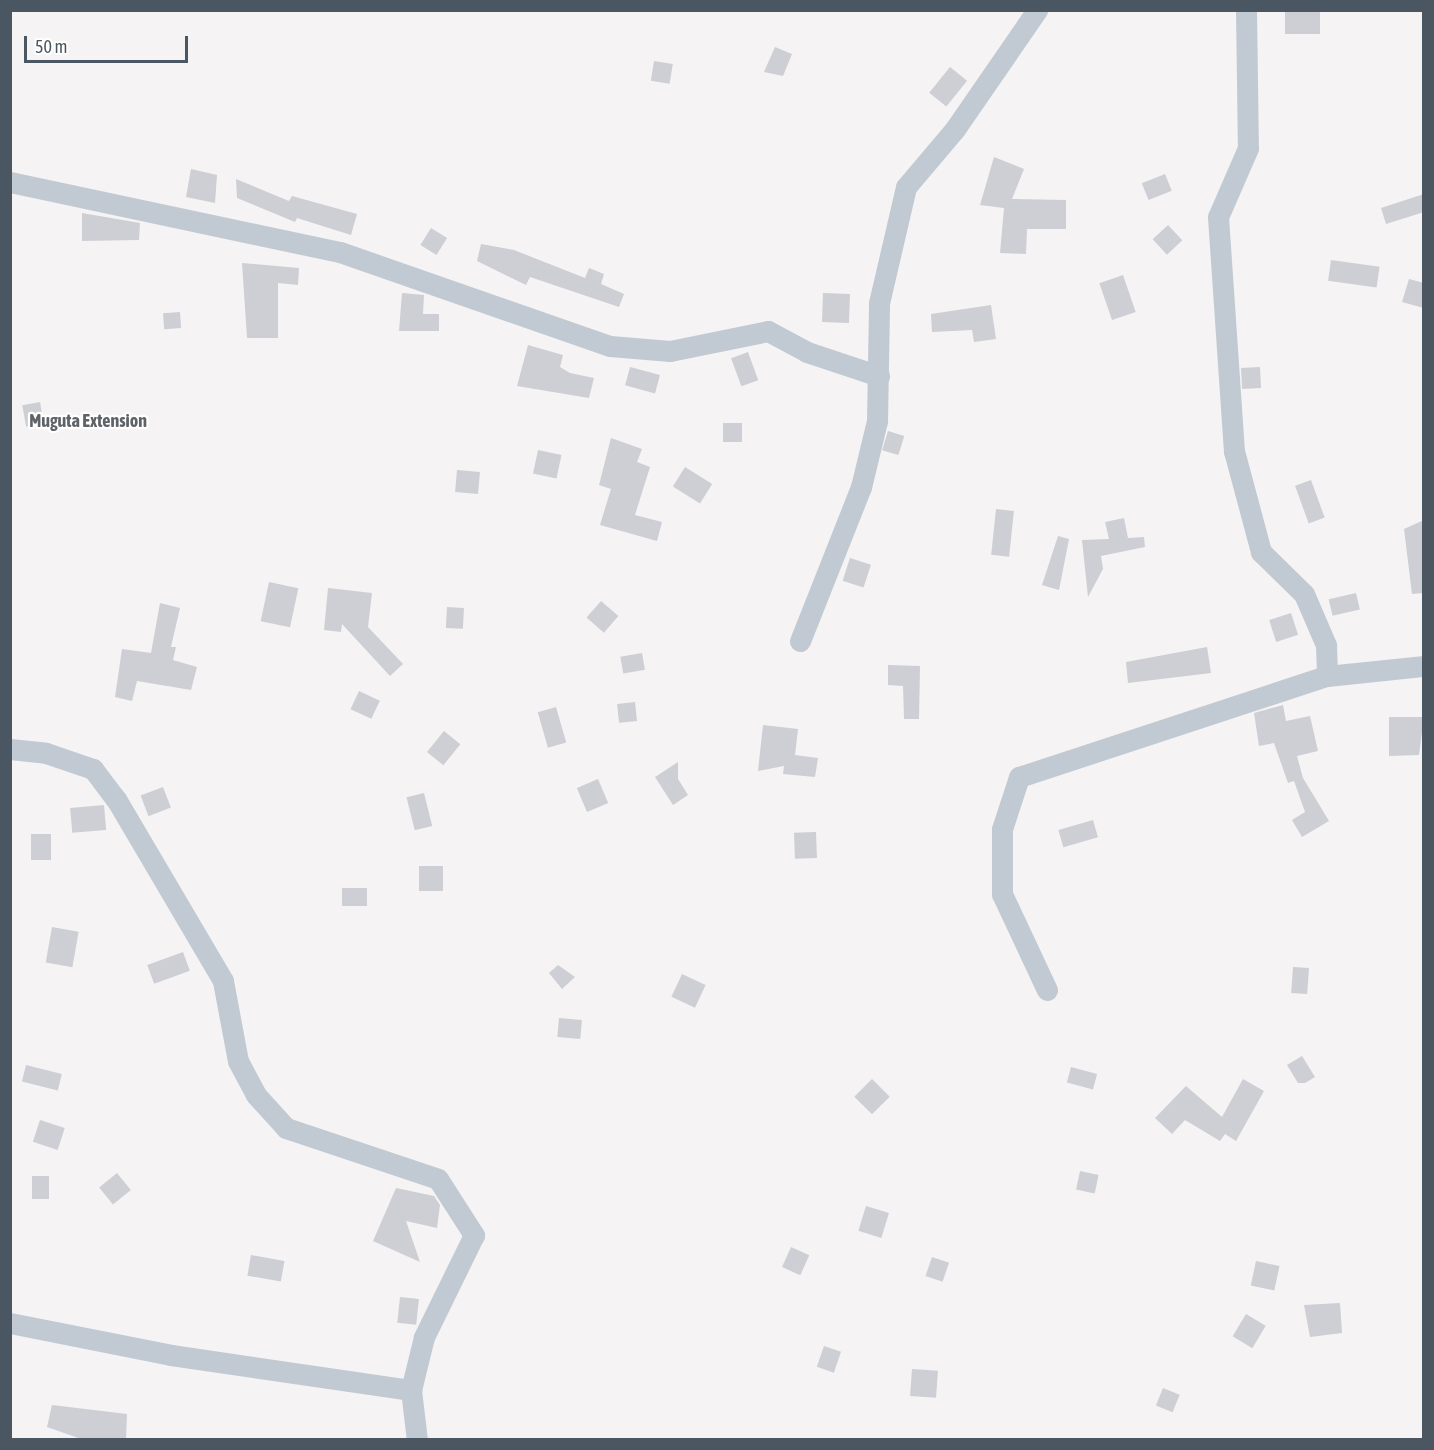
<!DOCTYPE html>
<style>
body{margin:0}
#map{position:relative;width:1434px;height:1450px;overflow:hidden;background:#f5f3f3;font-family:"Asap Condensed",sans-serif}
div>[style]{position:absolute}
.building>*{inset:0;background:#cdcfd5;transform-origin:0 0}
.street>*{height:21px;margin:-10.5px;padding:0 10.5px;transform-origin:10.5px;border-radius:10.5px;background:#c1cad2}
span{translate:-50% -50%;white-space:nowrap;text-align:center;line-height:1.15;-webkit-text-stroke:4.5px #fff;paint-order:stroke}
.neighbourhood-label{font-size:18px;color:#5f6368;font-weight:700}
.frame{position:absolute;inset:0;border:12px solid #4a5661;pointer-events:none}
.scale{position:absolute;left:24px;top:36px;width:164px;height:27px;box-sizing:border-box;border:3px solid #4a5661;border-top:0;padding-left:8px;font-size:18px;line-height:21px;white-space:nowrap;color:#4a5661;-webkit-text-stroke:4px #fff;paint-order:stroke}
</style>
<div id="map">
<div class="building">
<div style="left:1285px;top:10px;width:35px;height:24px"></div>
<div style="clip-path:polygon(775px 47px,792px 54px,783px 76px,764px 72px)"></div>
<div style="left:654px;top:61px;width:19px;height:20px;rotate:9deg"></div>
<div style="left:950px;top:67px;width:22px;height:33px;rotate:39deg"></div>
<div style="clip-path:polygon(994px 157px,1024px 169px,1012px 199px,1066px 200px,1066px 229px,1027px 229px,1026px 254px,1000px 253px,1004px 208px,980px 205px)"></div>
<div style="clip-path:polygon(191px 169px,217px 175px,215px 203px,186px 197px)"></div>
<div style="left:1165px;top:174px;width:18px;height:25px;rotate:68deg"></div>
<div style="clip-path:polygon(236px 179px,289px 201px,292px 196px,357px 214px,351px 235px,297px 218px,295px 222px,237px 198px)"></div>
<div style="clip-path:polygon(1424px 194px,1424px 212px,1386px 224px,1381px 208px)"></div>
<div style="clip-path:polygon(82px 213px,140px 223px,139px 240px,82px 241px)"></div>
<div style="left:1168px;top:225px;width:21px;height:21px;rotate:47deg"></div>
<div style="left:431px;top:228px;width:19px;height:20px;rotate:32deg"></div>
<div style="clip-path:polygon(481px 244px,514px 250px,585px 278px,589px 268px,604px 274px,601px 284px,624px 294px,619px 307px,530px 277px,526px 285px,477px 261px)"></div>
<div style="left:1331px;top:260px;width:49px;height:21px;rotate:8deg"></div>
<div style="clip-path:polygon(242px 263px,299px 268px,298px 285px,278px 283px,278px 338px,247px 338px)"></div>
<div style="left:1123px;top:275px;width:39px;height:25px;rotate:71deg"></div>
<div style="clip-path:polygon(1409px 279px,1424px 283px,1424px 308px,1402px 302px)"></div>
<div style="clip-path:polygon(402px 293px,424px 295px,423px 314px,439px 314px,439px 331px,399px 331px)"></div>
<div style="left:823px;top:293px;width:27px;height:29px;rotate:2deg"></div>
<div style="clip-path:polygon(991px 305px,996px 339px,974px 342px,972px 330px,932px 332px,931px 314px)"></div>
<div style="left:180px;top:312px;width:16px;height:17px;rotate:86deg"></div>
<div style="clip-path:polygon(528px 345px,563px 355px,560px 367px,570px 373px,594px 378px,589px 398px,517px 386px)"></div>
<div style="left:748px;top:352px;width:30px;height:18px;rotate:70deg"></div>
<div style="left:630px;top:367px;width:31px;height:19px;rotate:15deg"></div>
<div style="left:1260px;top:367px;width:21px;height:19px;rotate:87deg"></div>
<div style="left:40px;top:402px;width:22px;height:18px;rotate:80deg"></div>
<div style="left:742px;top:423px;width:19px;height:19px;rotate:90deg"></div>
<div style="left:888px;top:431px;width:17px;height:20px;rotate:17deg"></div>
<div style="clip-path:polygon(611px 438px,642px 449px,637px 462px,650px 467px,635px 515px,662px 522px,657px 541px,600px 525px,611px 489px,599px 485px)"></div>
<div style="left:538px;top:450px;width:24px;height:24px;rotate:12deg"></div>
<div style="left:685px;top:467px;width:32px;height:23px;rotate:32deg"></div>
<div style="left:457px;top:470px;width:23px;height:22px;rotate:5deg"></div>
<div style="left:1311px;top:480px;width:40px;height:17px;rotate:70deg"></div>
<div style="left:996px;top:509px;width:18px;height:46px;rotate:6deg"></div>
<div style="clip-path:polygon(1124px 518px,1128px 538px,1144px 537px,1145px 547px,1101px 556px,1103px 569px,1088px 597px,1082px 540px,1109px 539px,1105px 522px)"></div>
<div style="clip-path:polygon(1424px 520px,1424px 593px,1412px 594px,1404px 529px)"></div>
<div style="clip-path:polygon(1058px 536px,1069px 539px,1059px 590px,1042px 585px)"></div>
<div style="left:850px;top:558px;width:22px;height:24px;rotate:18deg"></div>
<div style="left:269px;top:582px;width:30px;height:40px;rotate:12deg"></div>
<div style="clip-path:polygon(328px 588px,372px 593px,368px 627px,403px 664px,390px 676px,342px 624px,341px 632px,324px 630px)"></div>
<div style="left:1356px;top:593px;width:17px;height:28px;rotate:77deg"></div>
<div style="left:601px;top:601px;width:23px;height:22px;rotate:41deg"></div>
<div style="clip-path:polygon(160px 603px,180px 608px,171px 647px,176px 647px,173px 660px,197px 667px,191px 690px,137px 681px,132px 701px,115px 697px,122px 649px,151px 653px)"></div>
<div style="left:447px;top:607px;width:17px;height:21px;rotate:3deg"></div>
<div style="left:1291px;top:613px;width:23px;height:23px;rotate:72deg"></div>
<div style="clip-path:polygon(1207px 647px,1211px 673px,1128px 683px,1126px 662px)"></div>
<div style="left:642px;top:653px;width:17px;height:22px;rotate:80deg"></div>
<div style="clip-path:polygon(888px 665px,920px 666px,919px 719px,904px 719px,903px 686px,888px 685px)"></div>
<div style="left:359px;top:691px;width:23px;height:20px;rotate:25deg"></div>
<div style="left:635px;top:702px;width:19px;height:18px;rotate:84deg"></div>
<div style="clip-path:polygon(1283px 705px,1286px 721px,1310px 716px,1318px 751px,1297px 756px,1303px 778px,1329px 821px,1302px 837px,1292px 820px,1305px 812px,1294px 781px,1288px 783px,1274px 743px,1259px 746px,1254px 713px)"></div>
<div style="left:556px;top:707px;width:37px;height:19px;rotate:74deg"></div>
<div style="clip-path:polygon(1389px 717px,1424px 717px,1419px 755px,1389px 756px)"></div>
<div style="clip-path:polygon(763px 725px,798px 729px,795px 755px,818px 758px,815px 777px,783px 774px,784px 766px,758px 771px)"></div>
<div style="left:444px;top:731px;width:21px;height:27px;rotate:39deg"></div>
<div style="clip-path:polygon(678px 762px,678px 779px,688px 795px,673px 805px,655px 777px)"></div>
<div style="left:598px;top:779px;width:26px;height:23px;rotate:67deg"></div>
<div style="left:163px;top:787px;width:22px;height:24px;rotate:69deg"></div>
<div style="left:424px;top:793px;width:34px;height:18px;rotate:76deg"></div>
<div style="left:104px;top:805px;width:25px;height:34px;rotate:85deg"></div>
<div style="left:1093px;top:820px;width:18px;height:36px;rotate:74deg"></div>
<div style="left:816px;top:832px;width:26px;height:22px;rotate:88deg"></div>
<div style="left:31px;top:834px;width:20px;height:26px"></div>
<div style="left:443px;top:866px;width:25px;height:24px;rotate:90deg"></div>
<div style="left:367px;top:888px;width:18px;height:25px;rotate:90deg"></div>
<div style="left:52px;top:927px;width:27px;height:36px;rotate:10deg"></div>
<div style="left:183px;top:952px;width:20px;height:38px;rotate:70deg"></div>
<div style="clip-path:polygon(558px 965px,575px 977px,562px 989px,549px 973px)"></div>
<div style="left:1293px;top:967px;width:16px;height:26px;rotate:4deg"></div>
<div style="left:682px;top:974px;width:26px;height:25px;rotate:25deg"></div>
<div style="left:559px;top:1018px;width:23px;height:19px;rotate:5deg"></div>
<div style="clip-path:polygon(1302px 1056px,1315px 1077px,1305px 1083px,1298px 1083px,1287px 1065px)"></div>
<div style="left:26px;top:1065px;width:37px;height:17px;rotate:14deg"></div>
<div style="left:1071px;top:1067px;width:27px;height:16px;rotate:15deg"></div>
<div style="left:872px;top:1079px;width:25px;height:25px;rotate:45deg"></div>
<div style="clip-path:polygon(1243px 1079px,1264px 1091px,1236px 1141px,1225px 1134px,1220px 1141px,1185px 1120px,1172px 1134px,1155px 1118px,1186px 1086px,1222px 1117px)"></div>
<div style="left:40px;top:1120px;width:26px;height:23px;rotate:18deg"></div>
<div style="left:1080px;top:1171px;width:19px;height:19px;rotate:12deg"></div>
<div style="left:117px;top:1173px;width:22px;height:23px;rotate:51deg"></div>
<div style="left:49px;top:1176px;width:23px;height:17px;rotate:90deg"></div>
<div style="clip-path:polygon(396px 1188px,434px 1196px,440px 1205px,437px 1228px,406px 1221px,420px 1262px,373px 1241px)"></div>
<div style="left:866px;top:1206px;width:24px;height:26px;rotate:17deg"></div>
<div style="left:791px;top:1247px;width:20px;height:22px;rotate:24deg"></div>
<div style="left:251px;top:1255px;width:34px;height:21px;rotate:10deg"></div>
<div style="left:932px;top:1257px;width:18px;height:20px;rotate:19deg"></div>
<div style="left:1256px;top:1261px;width:24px;height:25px;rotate:12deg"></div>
<div style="left:400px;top:1297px;width:19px;height:26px;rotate:6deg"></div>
<div style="clip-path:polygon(1340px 1303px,1342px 1333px,1310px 1337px,1304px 1305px)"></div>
<div style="left:1246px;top:1314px;width:23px;height:26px;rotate:31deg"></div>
<div style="left:824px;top:1346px;width:18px;height:22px;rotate:19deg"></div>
<div style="left:912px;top:1369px;width:26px;height:27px;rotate:4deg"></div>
<div style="left:1163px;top:1388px;width:18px;height:19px;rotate:22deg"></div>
<div style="clip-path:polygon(52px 1405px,127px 1414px,126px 1440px,84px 1440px,47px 1427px)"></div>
</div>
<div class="street">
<div style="left:1246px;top:10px;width:138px;rotate:89.2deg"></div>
<div style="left:1248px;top:148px;width:75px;rotate:113.5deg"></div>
<div style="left:1218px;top:217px;width:235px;rotate:86.1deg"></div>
<div style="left:1234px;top:451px;width:105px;rotate:75deg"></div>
<div style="left:1261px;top:552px;width:60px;rotate:44.3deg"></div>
<div style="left:1304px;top:594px;width:56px;rotate:66.7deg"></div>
<div style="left:1326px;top:645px;width:31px;rotate:88deg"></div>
<div style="left:10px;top:182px;width:337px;rotate:12deg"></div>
<div style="left:340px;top:252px;width:286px;rotate:19.2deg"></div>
<div style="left:610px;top:346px;width:60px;rotate:4.8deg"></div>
<div style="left:670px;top:351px;width:100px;rotate:-11.5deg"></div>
<div style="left:768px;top:331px;width:44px;rotate:28.3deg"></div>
<div style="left:807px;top:352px;width:76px;rotate:18.4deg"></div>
<div style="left:800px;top:641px;width:166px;rotate:-68.4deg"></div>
<div style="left:861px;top:487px;width:68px;rotate:-76.4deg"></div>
<div style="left:877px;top:421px;width:118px;rotate:-89deg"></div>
<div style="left:879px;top:303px;width:119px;rotate:-76.9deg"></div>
<div style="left:906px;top:187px;width:76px;rotate:-49.8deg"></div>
<div style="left:955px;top:129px;width:145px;rotate:-55.4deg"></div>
<div style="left:10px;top:749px;width:36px;rotate:6deg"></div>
<div style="left:46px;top:753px;width:50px;rotate:18.8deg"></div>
<div style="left:93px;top:769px;width:38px;rotate:53deg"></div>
<div style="left:116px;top:799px;width:211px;rotate:59.5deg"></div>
<div style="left:223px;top:981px;width:81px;rotate:79.4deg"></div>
<div style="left:238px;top:1061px;width:38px;rotate:62deg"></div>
<div style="left:256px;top:1095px;width:45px;rotate:47.7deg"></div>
<div style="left:286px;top:1128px;width:160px;rotate:18.5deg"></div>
<div style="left:438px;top:1179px;width:67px;rotate:57.3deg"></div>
<div style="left:474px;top:1235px;width:114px;rotate:116.1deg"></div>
<div style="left:424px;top:1337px;width:55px;rotate:103.8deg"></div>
<div style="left:411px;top:1390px;width:50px;rotate:83.2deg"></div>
<div style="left:1047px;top:990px;width:106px;rotate:-115.1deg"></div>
<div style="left:1002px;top:894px;width:65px;rotate:-90deg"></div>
<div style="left:1002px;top:829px;width:55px;rotate:-71.9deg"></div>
<div style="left:1019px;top:777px;width:324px;rotate:-18.2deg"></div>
<div style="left:1327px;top:676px;width:98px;rotate:-5.9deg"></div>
<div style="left:10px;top:1323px;width:164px;rotate:11.2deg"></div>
<div style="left:171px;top:1355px;width:243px;rotate:8.3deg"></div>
</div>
<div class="neighbourhood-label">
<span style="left:88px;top:421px">Muguta Extension</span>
</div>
<div class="frame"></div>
<div class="scale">50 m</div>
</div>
